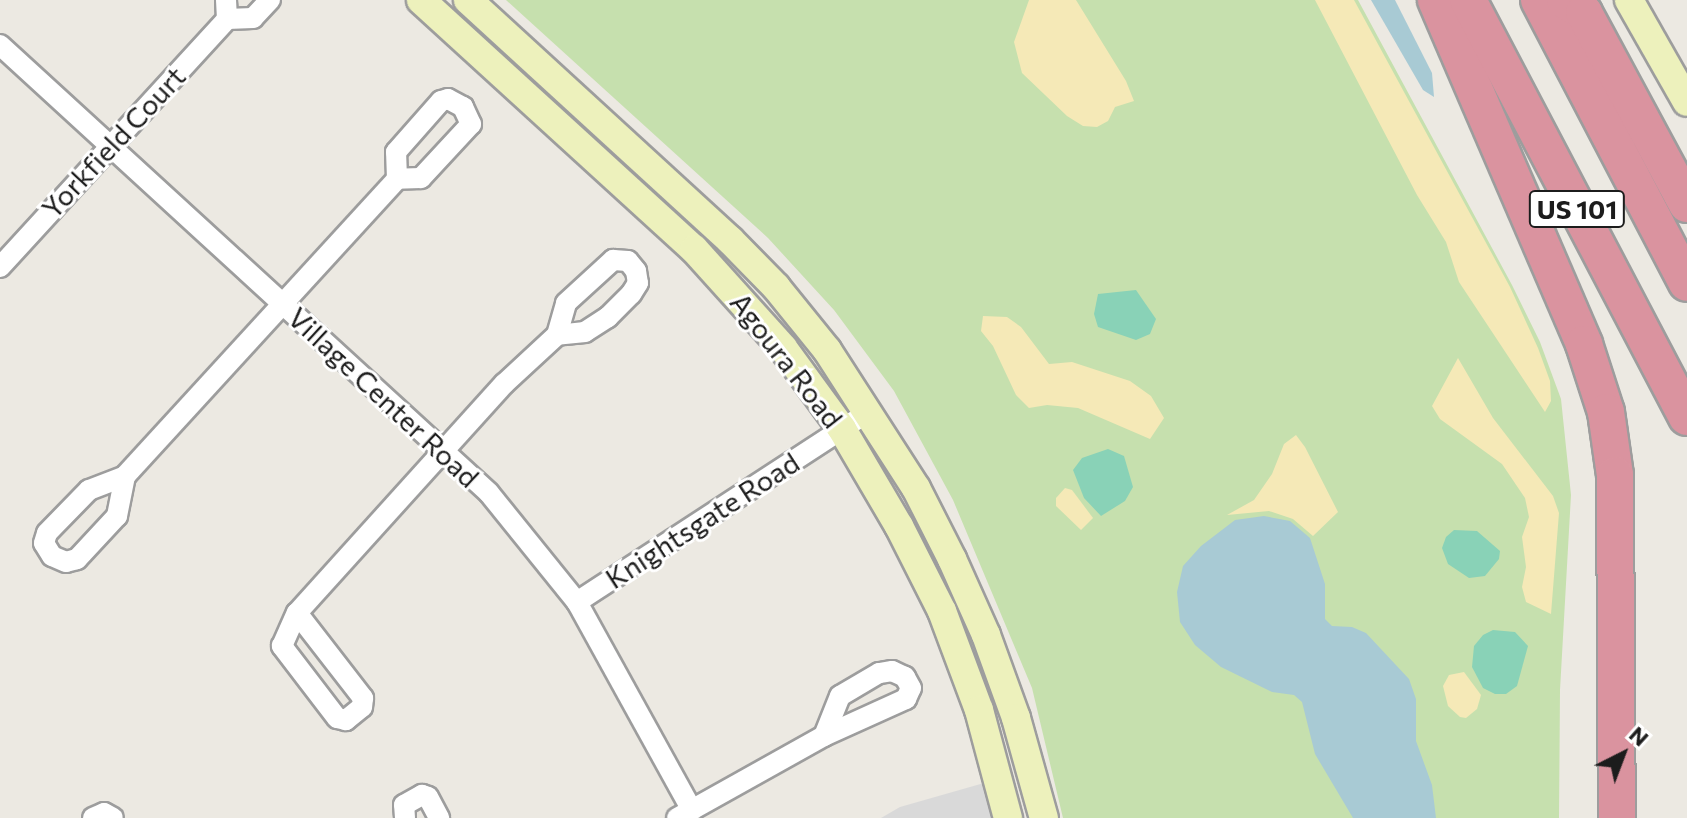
<!DOCTYPE html>
<style>
body{margin:0}
#map{position:relative;width:1687px;height:818px;overflow:hidden;background:#ece9e2;font-family:Commissioner,sans-serif}
div>[style]{position:absolute}
.residential>*{inset:0;background:#d9d9d9}
.grass>*{inset:0;background:#c6e0ae}
.sand>*{inset:0;background:#f5e9b7}
.pitch>*{inset:0;background:#89d2b7}
.water>*{inset:0;background:#a8cad4}
.roads{filter:drop-shadow(2px 0 #9d9d9d) drop-shadow(-2px 0 #9d9d9d) drop-shadow(0 2px #9d9d9d) drop-shadow(0 -2px #9d9d9d)}
.street>*{height:20px;margin:-10px;padding:0 10px;transform-origin:10px;border-radius:10px;background:#fff}
.secondary>*{height:28px;margin:-14px;padding:0 14px;transform-origin:14px;border-radius:14px;background:#edf1bc}
.highway>*{height:36px;margin:-18px;padding:0 18px;transform-origin:18px;border-radius:18px;background:#da939f}
span{translate:-50% -50%;white-space:nowrap;text-align:center;line-height:1.15;-webkit-text-stroke:6px #fff;paint-order:stroke}
.shield-label span{padding:2px 6px;background:#fff;border:2px solid;border-radius:6px;-webkit-text-stroke-width:0}
.shield-label{font-size:26px;color:#1c1c1c;font-weight:700}
.street-label{font-size:28px;color:#1c1c1c}
.north{position:absolute;left:1583px;top:714px;width:80px;height:80px;-webkit-text-stroke:6px #fff;paint-order:stroke;rotate:42deg;font-size:22px;font-weight:700;line-height:32px;text-align:center;color:#1c1c1c}
.north::after{content:'';display:block;margin:auto;width:28px;height:36px;background:#1c1c1c;clip-path:polygon(50% 0,100% 100%,50% 72%,0 100%)}
</style>
<div id="map">
<div class="residential">
<div style="clip-path:polygon(984px 783px,992px 818px,881px 818px,900px 807px)"></div>
</div>
<div class="grass">
<div style="clip-path:polygon(506px 0,1358px 0,1512px 285px,1540px 342px,1561px 399px,1571px 495px,1560px 690px,1559px 818px,1063px 818px,1032px 688px,953px 500px,894px 391px,834px 310px,768px 238px)"></div>
</div>
<div class="sand">
<div style="clip-path:polygon(1029px 0,1076px 0,1126px 81px,1134px 101px,1115px 107px,1108px 121px,1097px 127px,1083px 126px,1067px 116px,1022px 73px,1014px 42px)"></div>
<div style="clip-path:polygon(1315px 0,1354px 0,1510px 287px,1538px 348px,1550px 381px,1551px 401px,1545px 412px,1459px 282px,1446px 242px,1417px 195px)"></div>
<div style="clip-path:polygon(983px 316px,1007px 317px,1021px 327px,1049px 364px,1072px 362px,1130px 381px,1151px 396px,1164px 418px,1150px 439px,1078px 408px,1047px 405px,1029px 408px,1016px 395px,993px 346px,981px 331px)"></div>
<div style="clip-path:polygon(1458px 358px,1493px 418px,1553px 496px,1559px 513px,1551px 614px,1526px 602px,1522px 587px,1526px 567px,1522px 537px,1529px 517px,1525px 498px,1502px 464px,1440px 419px,1432px 406px)"></div>
<div style="clip-path:polygon(1296px 435px,1305px 447px,1338px 512px,1313px 536px,1293px 519px,1269px 511px,1227px 515px,1254px 500px,1272px 474px,1284px 444px)"></div>
<div style="clip-path:polygon(1065px 488px,1072px 490px,1093px 518px,1081px 530px,1056px 506px,1056px 498px)"></div>
<div style="clip-path:polygon(1464px 672px,1481px 695px,1477px 709px,1466px 718px,1460px 717px,1448px 706px,1443px 686px,1449px 675px)"></div>
</div>
<div class="pitch">
<div style="clip-path:polygon(1136px 290px,1156px 319px,1150px 334px,1136px 340px,1098px 327px,1094px 314px,1098px 294px)"></div>
<div style="clip-path:polygon(1108px 449px,1124px 456px,1133px 487px,1125px 501px,1101px 516px,1084px 498px,1073px 470px,1082px 458px)"></div>
<div style="clip-path:polygon(1454px 530px,1477px 531px,1500px 551px,1499px 559px,1485px 576px,1469px 578px,1448px 564px,1442px 548px,1446px 537px)"></div>
<div style="clip-path:polygon(1493px 630px,1515px 632px,1528px 646px,1517px 686px,1506px 694px,1495px 694px,1483px 688px,1472px 667px,1474px 646px,1483px 635px)"></div>
</div>
<div class="water">
<div style="clip-path:polygon(1371px 0,1395px 0,1432px 73px,1434px 97px,1423px 90px)"></div>
<div style="clip-path:polygon(1264px 516px,1290px 521px,1310px 538px,1325px 584px,1325px 619px,1332px 626px,1352px 627px,1366px 633px,1409px 679px,1416px 699px,1416px 741px,1432px 785px,1436px 818px,1353px 818px,1315px 754px,1302px 702px,1294px 695px,1272px 692px,1221px 667px,1195px 645px,1180px 622px,1177px 592px,1183px 566px,1201px 546px,1235px 520px)"></div>
</div>
<div class="roads">
<div class="street">
<div style="left:227px;top:19px;width:26px;rotate:-2deg"></div>
<div style="left:253px;top:18px;width:25px;rotate:-47deg"></div>
<div style="left:0;top:45px;width:663px;rotate:42.49deg"></div>
<div style="left:489px;top:493px;width:140px;rotate:51.1deg"></div>
<div style="left:577px;top:602px;width:238px;rotate:61.1deg"></div>
<div style="left:448px;top:99px;width:17px;rotate:28deg"></div>
<div style="left:463px;top:107px;width:19px;rotate:65deg"></div>
<div style="left:471px;top:124px;width:74px;rotate:132.8deg"></div>
<div style="left:421px;top:178px;width:24px;rotate:178deg"></div>
<div style="left:397px;top:179px;width:27px;rotate:-92deg"></div>
<div style="left:396px;top:152px;width:68px;rotate:-48.6deg"></div>
<div style="left:441px;top:101px;width:7px;rotate:-16deg"></div>
<div style="left:0;top:267px;width:336px;rotate:-47.5deg"></div>
<div style="left:227px;top:19px;width:19px;rotate:-93deg"></div>
<div style="left:125px;top:476px;width:41px;rotate:101.3deg"></div>
<div style="left:117px;top:516px;width:59px;rotate:132.9deg"></div>
<div style="left:77px;top:559px;width:11px;rotate:165deg"></div>
<div style="left:66px;top:562px;width:15px;rotate:-157deg"></div>
<div style="left:52px;top:556px;width:15px;rotate:-122deg"></div>
<div style="left:44px;top:543px;width:10px;rotate:-73deg"></div>
<div style="left:47px;top:533px;width:60px;rotate:-45.7deg"></div>
<div style="left:89px;top:490px;width:39px;rotate:-21deg"></div>
<div style="left:125px;top:476px;width:403px;rotate:-47.5deg"></div>
<div style="left:577px;top:602px;width:348px;rotate:-33.1deg"></div>
<div style="left:297px;top:613px;width:108px;rotate:52.2deg"></div>
<div style="left:363px;top:698px;width:9px;rotate:96deg"></div>
<div style="left:362px;top:707px;width:21px;rotate:141deg"></div>
<div style="left:346px;top:720px;width:9px;rotate:-167deg"></div>
<div style="left:337px;top:718px;width:91px;rotate:-127.4deg"></div>
<div style="left:282px;top:646px;width:36px;rotate:-66deg"></div>
<div style="left:297px;top:613px;width:309px;rotate:-47.9deg"></div>
<div style="left:504px;top:384px;width:72px;rotate:-42.8deg"></div>
<div style="left:557px;top:335px;width:33px;rotate:-74deg"></div>
<div style="left:566px;top:303px;width:64px;rotate:-42.5deg"></div>
<div style="left:613px;top:260px;width:15px;rotate:4deg"></div>
<div style="left:628px;top:261px;width:13px;rotate:51deg"></div>
<div style="left:636px;top:271px;width:12px;rotate:81deg"></div>
<div style="left:638px;top:283px;width:13px;rotate:122deg"></div>
<div style="left:631px;top:294px;width:33px;rotate:135deg"></div>
<div style="left:608px;top:317px;width:27px;rotate:147deg"></div>
<div style="left:585px;top:332px;width:28px;rotate:174deg"></div>
<div style="left:93px;top:818px;width:12px;rotate:-24deg"></div>
<div style="left:104px;top:813px;width:10px;rotate:29deg"></div>
<div style="left:405px;top:818px;width:13px;rotate:-94deg"></div>
<div style="left:404px;top:805px;width:21px;rotate:-29deg"></div>
<div style="left:422px;top:795px;width:6px;rotate:18deg"></div>
<div style="left:428px;top:797px;width:24px;rotate:62deg"></div>
<div style="left:677px;top:818px;width:168px;rotate:-29.2deg"></div>
<div style="left:824px;top:736px;width:90px;rotate:-24.3deg"></div>
<div style="left:906px;top:699px;width:12px;rotate:-66deg"></div>
<div style="left:911px;top:688px;width:13px;rotate:-119deg"></div>
<div style="left:905px;top:677px;width:14px;rotate:-155deg"></div>
<div style="left:892px;top:671px;width:13px;rotate:171deg"></div>
<div style="left:879px;top:673px;width:45px;rotate:149.5deg"></div>
<div style="left:840px;top:696px;width:43px;rotate:111.8deg"></div>
</div>
<div class="secondary">
<div style="left:421px;top:0;width:369px;rotate:42.4deg"></div>
<div style="left:694px;top:249px;width:133px;rotate:48deg"></div>
<div style="left:783px;top:348px;width:100px;rotate:53.9deg"></div>
<div style="left:842px;top:429px;width:113px;rotate:59.6deg"></div>
<div style="left:899px;top:526px;width:95px;rotate:63.2deg"></div>
<div style="left:942px;top:611px;width:106px;rotate:69.5deg"></div>
<div style="left:979px;top:710px;width:112px;rotate:75deg"></div>
<div style="left:468px;top:0;width:355px;rotate:42.5deg"></div>
<div style="left:730px;top:240px;width:66px;rotate:45.6deg"></div>
<div style="left:776px;top:287px;width:81px;rotate:51deg"></div>
<div style="left:827px;top:350px;width:164px;rotate:57.2deg"></div>
<div style="left:916px;top:488px;width:80px;rotate:63.1deg"></div>
<div style="left:952px;top:559px;width:83px;rotate:65.9deg"></div>
<div style="left:986px;top:635px;width:88px;rotate:70.1deg"></div>
<div style="left:1016px;top:718px;width:104px;rotate:74.4deg"></div>
<div style="left:1629px;top:0;width:117px;rotate:60.4deg"></div>
</div>
<div class="highway">
<div style="left:1436px;top:0;width:374px;rotate:66.7deg"></div>
<div style="left:1584px;top:344px;width:71px;rotate:72.1deg"></div>
<div style="left:1606px;top:412px;width:64px;rotate:81.9deg"></div>
<div style="left:1615px;top:475px;width:343px;rotate:89.7deg"></div>
<div style="left:1468px;top:0;width:471px;rotate:62.3deg"></div>
<div style="left:1539px;top:0;width:319px;rotate:62.4deg"></div>
<div style="left:1565px;top:0;width:23px;rotate:34deg"></div>
<div style="left:1584px;top:13px;width:217px;rotate:61.7deg"></div>
</div>
</div>
<div class="shield-label">
<span style="left:1577px;top:209px">US 101</span>
</div>
<div class="street-label">
<span style="left:113px;top:142px;rotate:-47deg">Yorkfield Court</span>
<span style="left:787px;top:360px;rotate:52deg">Agoura Road</span>
<span style="left:384px;top:397px;rotate:43deg">Village Center Road</span>
<span style="left:702px;top:520px;rotate:-33deg">Knightsgate Road</span>
</div>
<div class="north">N</div>
</div>
